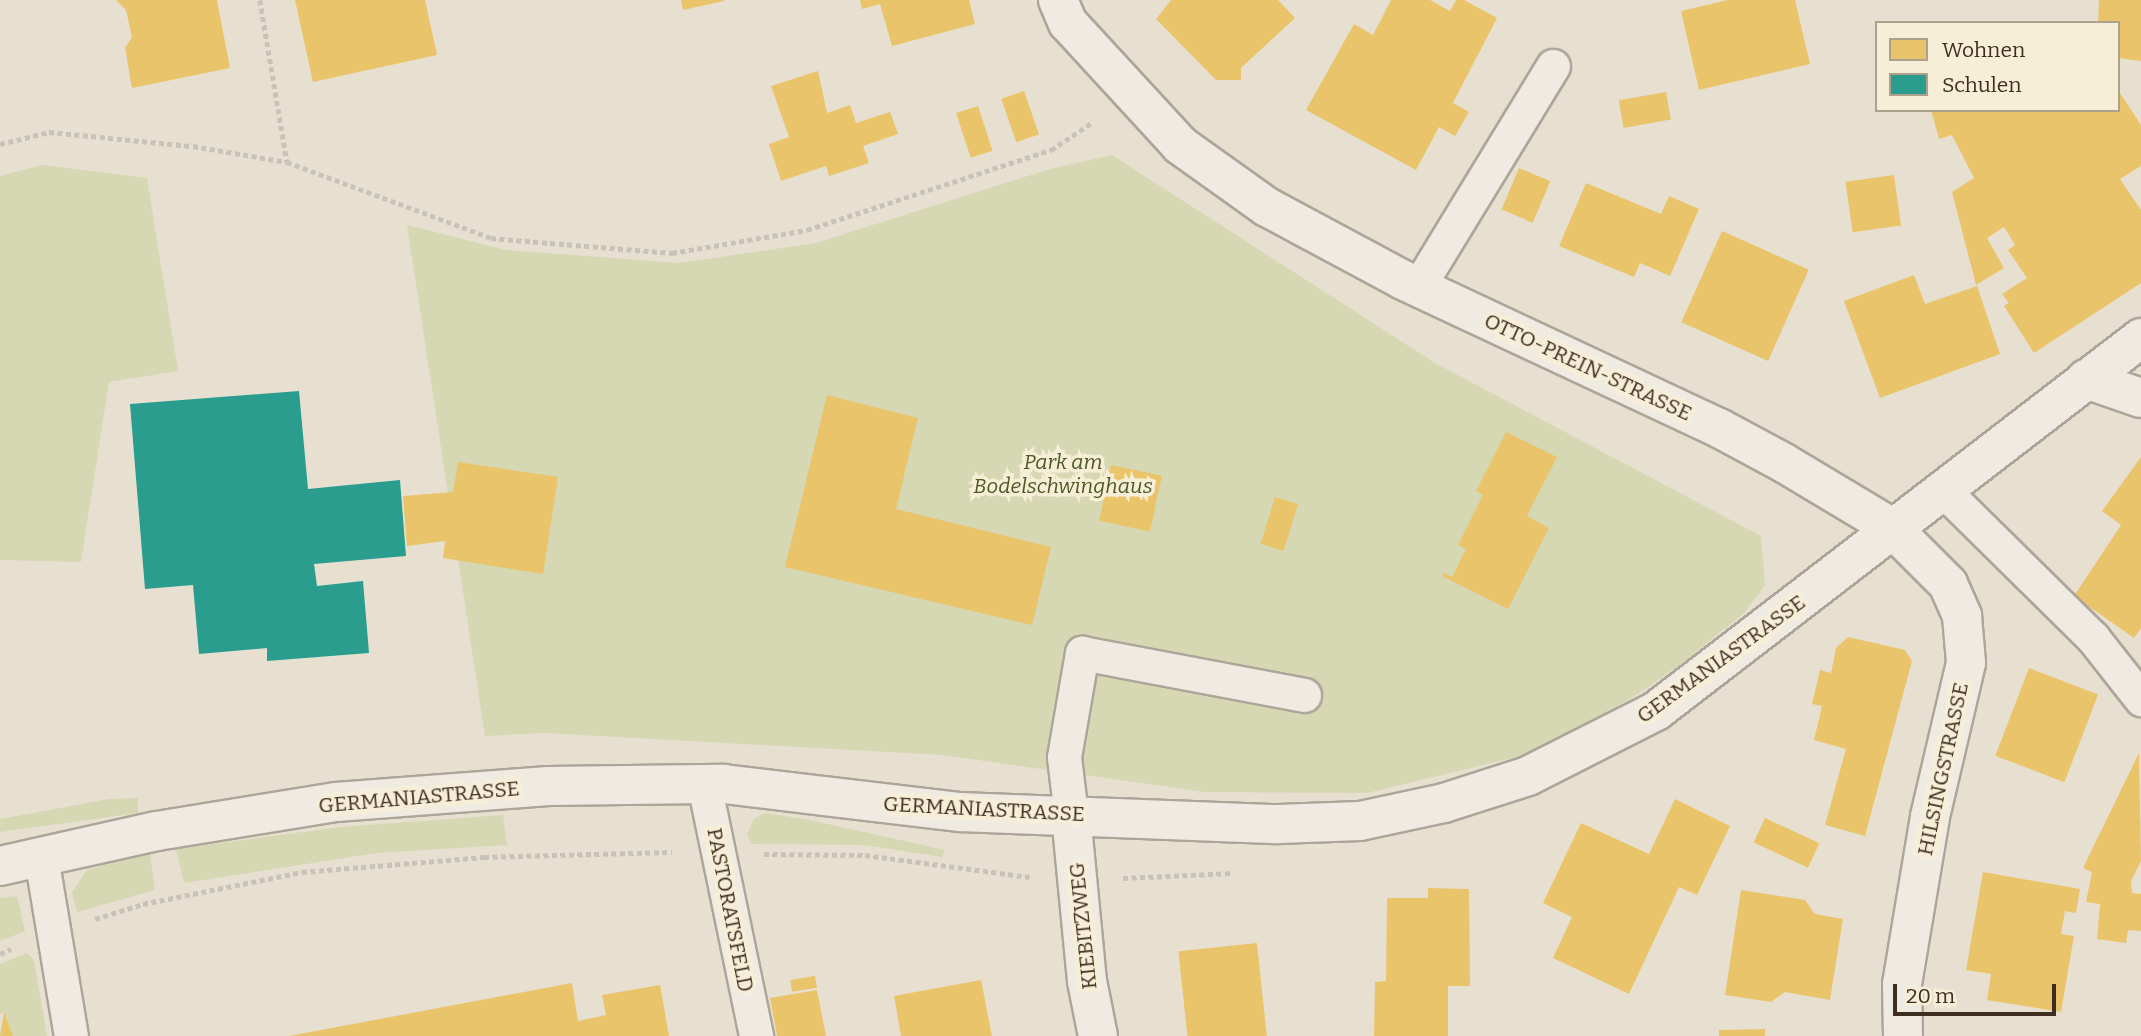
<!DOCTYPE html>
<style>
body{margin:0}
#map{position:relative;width:2141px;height:1036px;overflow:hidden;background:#e7e0d1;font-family:Bitter,serif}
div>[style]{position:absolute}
.green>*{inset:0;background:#d6d7b3}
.homes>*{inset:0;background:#e9c46a;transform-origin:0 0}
.schools>*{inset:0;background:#2a9d8f}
.path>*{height:4.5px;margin-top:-2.25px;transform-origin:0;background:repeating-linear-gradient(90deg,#c8c2b9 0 5px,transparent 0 8.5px)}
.roads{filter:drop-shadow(2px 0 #ada599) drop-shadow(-2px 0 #ada599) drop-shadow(0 2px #ada599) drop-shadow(0 -2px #ada599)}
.lane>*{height:33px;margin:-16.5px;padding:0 16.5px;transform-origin:16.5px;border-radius:16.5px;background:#efebe3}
.street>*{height:38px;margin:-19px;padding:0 19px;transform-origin:19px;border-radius:19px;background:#efebe3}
span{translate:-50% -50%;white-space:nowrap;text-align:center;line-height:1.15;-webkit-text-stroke:7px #f7eed8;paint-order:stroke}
.street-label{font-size:21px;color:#3d2e20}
.park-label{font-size:21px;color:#4d5a26;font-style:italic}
.legend{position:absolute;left:1875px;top:21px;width:245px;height:91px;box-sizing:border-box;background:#f7eed8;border:2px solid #ada18e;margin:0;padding:9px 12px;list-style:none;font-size:21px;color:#3d2e20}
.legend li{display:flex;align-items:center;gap:14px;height:35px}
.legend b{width:35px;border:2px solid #ada18e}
.scale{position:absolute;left:1893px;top:984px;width:163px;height:32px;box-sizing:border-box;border:4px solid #3d2e20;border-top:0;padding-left:9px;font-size:21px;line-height:24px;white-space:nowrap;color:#3d2e20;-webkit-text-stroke:5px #f7eed8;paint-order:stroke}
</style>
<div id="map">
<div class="green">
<div style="clip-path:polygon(1112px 155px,1435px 363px,1761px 536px,1765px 585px,1744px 613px,1681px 664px,1635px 696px,1529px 754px,1367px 793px,1205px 792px,942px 755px,545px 733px,485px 736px,407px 225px,506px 250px,679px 263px,816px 243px,1050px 169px)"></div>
<div style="clip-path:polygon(42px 165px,147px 178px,178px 371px,109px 382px,81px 562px,0 560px,0 176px)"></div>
<div style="clip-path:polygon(138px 798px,138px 813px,0 832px,0 819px,109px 799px)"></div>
<div style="clip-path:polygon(764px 813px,805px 819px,945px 850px,942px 857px,864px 845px,752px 844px,747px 834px,754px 819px)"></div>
<div style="clip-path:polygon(503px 815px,507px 845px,377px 853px,184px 883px,176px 849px,340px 827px)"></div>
<div style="clip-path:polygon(150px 852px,155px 890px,77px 912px,72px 892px,87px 870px)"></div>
<div style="clip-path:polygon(17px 896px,25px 931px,0 941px,0 898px)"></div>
<div style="clip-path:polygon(27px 953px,34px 960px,47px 1036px,13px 1036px,4px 1013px,0 1014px,0 964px)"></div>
</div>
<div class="homes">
<div style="clip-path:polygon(116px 0,217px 0,230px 68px,132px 88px,125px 48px,132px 37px,126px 10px)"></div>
<div style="clip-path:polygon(295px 0,425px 0,437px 55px,313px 82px)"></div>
<div style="clip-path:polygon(681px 0,724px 0,724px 1px,683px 10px)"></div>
<div style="clip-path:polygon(860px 0,969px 0,975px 24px,892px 46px,880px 4px,862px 9px)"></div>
<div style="clip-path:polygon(1171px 0,1278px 0,1295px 18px,1241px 68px,1241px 80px,1216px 80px,1156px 19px)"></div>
<div style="clip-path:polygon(1391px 0,1430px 0,1450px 11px,1456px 0,1464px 0,1497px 18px,1453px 103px,1469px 112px,1455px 136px,1439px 127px,1416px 170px,1306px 110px,1354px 24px,1373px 35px)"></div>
<div style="clip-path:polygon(1728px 0,1795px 0,1810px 64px,1699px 90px,1681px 11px)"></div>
<div style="clip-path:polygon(2099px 0,2141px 0,2141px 61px,2118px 58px,2118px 23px,2098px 23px)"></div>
<div style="clip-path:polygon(818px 71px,827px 113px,850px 105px,856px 123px,890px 112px,898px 134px,863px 146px,869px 163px,829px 176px,826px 166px,781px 181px,769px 144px,789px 137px,771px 86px)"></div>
<div style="clip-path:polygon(2118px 90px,2141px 125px,2141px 166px,2120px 179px,2141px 210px,2141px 283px,2034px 353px,2004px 306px,2009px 303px,2002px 294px,2027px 278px,2008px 250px,2015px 245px,2004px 227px,1987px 238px,2004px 268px,1976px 285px,1952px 192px,1974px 178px,1952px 135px,1939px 139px,1931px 110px,2118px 110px)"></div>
<div style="left:1024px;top:91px;width:46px;height:24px;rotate:71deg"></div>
<div style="left:1666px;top:92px;width:28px;height:48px;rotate:80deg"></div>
<div style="left:978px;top:106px;width:47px;height:23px;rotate:72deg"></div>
<div style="left:1519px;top:168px;width:34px;height:45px;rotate:23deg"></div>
<div style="left:1894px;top:175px;width:51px;height:49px;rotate:82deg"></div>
<div style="clip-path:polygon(1586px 183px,1661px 214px,1669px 196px,1699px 209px,1670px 276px,1640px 263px,1634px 277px,1559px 246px)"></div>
<div style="left:1722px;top:231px;width:95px;height:100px;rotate:24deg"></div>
<div style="clip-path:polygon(1914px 275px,1925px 304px,1977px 286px,2000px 354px,1880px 398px,1844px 301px)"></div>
<div style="clip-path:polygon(827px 395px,918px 418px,896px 509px,1051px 547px,1032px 625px,785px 567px)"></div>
<div style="clip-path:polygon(1506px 432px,1557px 457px,1527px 516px,1549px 528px,1508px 609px,1442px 576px,1444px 573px,1452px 577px,1466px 549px,1458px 545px,1483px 495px,1476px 491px)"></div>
<div style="clip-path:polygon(2141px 457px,2141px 628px,2134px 638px,2074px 596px,2121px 525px,2102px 511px)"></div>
<div style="clip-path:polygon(458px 462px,558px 477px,543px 574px,443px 558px,445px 541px,407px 546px,403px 496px,453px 492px)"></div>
<div style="left:1111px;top:465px;width:52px;height:57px;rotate:12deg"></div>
<div style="left:1275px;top:497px;width:24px;height:49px;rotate:17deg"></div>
<div style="clip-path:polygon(1848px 637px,1905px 650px,1912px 661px,1865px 836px,1825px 825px,1846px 749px,1814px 740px,1822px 706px,1812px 704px,1820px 670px,1831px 673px,1836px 648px)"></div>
<div style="left:2029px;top:668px;width:74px;height:94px;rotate:21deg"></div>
<div style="clip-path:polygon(2139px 753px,2141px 861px,2131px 881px,2132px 893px,2141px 894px,2141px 931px,2128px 930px,2126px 943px,2097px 939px,2100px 904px,2086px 902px,2092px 872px,2083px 868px)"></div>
<div style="clip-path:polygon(1675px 799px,1730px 826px,1697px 895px,1679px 887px,1629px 994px,1553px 958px,1572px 917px,1543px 903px,1581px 823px,1649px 854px)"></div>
<div style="left:1765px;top:818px;width:60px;height:27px;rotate:25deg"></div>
<div style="clip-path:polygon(1983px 872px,2080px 889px,2076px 913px,2065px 911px,2061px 934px,2074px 936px,2061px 1012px,1987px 1000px,1991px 974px,1966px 970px)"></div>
<div style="clip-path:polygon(1428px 888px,1469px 889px,1470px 986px,1448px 986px,1448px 1036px,1374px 1036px,1375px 982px,1386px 981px,1387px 898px,1428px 898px)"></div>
<div style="clip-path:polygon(1741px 890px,1805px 900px,1815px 914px,1843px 919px,1830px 1000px,1785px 992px,1771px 1002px,1725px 995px)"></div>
<div style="left:1257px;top:943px;width:94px;height:79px;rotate:84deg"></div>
<div style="left:815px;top:976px;width:12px;height:25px;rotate:81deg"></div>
<div style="clip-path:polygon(981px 980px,992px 1036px,901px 1036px,894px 996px)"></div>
<div style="clip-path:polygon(572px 983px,578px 1021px,606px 1015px,602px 995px,660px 985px,669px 1036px,289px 1036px)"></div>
<div style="clip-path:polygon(817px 990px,826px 1036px,777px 1036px,770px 998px)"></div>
<div style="clip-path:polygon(4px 1012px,13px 1036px,0 1036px)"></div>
<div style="clip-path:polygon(1765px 1029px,1765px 1036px,1719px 1036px,1719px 1030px)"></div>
</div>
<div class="schools">
<div style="clip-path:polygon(299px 391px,308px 489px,400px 480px,406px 556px,314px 564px,317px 586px,363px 581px,369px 653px,267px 661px,267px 648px,199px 654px,193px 585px,145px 589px,130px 404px)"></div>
</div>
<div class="path">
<div style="left:260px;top:0;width:164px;rotate:80.5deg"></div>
<div style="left:0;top:144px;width:50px;rotate:-13.8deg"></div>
<div style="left:49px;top:132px;width:145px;rotate:5.6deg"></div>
<div style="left:193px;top:146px;width:95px;rotate:9.7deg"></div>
<div style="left:287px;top:162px;width:218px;rotate:20.4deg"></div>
<div style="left:491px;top:238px;width:182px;rotate:4.7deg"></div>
<div style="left:672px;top:253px;width:137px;rotate:-9.7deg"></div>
<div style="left:807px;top:230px;width:257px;rotate:-18.2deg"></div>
<div style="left:1051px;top:150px;width:50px;rotate:-33.7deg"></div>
<div style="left:764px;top:854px;width:101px;rotate:0.6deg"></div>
<div style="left:865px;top:855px;width:166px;rotate:7.6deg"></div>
<div style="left:1123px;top:878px;width:110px;rotate:-2.6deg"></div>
<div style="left:95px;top:919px;width:50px;rotate:-17.4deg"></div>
<div style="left:143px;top:904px;width:162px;rotate:-11.4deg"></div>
<div style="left:302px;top:872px;width:183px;rotate:-4.7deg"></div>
<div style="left:484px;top:857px;width:188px;rotate:-1.5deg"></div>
<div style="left:0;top:954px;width:12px;rotate:-24deg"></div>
</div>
<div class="roads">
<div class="lane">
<div style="left:1418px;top:287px;width:259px;rotate:-58.6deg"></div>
<div style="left:1942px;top:489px;width:212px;rotate:44.6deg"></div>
<div style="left:2093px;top:638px;width:78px;rotate:51.8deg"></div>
<div style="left:704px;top:784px;width:257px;rotate:78.3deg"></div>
<div style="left:1071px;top:815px;width:58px;rotate:-96.9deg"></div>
<div style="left:1064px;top:757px;width:106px;rotate:-80.2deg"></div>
<div style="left:1082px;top:653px;width:226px;rotate:10.7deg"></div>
<div style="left:41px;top:857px;width:181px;rotate:80.5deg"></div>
</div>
<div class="street">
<div style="left:1058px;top:0;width:25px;rotate:67deg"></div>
<div style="left:1068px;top:23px;width:166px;rotate:47.4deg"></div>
<div style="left:1180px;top:145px;width:107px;rotate:35.5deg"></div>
<div style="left:1267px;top:207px;width:154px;rotate:28.2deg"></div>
<div style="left:1403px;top:280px;width:349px;rotate:25.1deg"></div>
<div style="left:1719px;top:428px;width:74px;rotate:28.3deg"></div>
<div style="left:1784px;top:463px;width:125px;rotate:30.9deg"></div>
<div style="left:1891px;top:527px;width:81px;rotate:45deg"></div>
<div style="left:1948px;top:584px;width:35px;rotate:66deg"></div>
<div style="left:1962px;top:616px;width:47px;rotate:85.1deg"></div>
<div style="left:1966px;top:663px;width:158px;rotate:103.2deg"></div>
<div style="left:1930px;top:817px;width:169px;rotate:99.5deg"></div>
<div style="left:1902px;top:984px;width:52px;rotate:88.9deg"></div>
<div style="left:2086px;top:379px;width:58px;rotate:19.1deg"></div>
<div style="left:1071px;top:815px;width:167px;rotate:84.5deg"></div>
<div style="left:1087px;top:981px;width:56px;rotate:78.7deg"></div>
<div style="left:0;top:866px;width:161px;rotate:-12.6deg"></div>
<div style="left:157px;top:831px;width:181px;rotate:-9.2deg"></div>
<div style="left:336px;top:802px;width:213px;rotate:-4.3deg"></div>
<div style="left:548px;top:786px;width:176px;rotate:-0.7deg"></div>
<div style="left:724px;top:784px;width:238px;rotate:6.8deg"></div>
<div style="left:960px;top:812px;width:318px;rotate:2.2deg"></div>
<div style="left:1278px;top:824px;width:82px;rotate:-2.1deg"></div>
<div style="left:1360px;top:821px;width:86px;rotate:-12.1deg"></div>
<div style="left:1444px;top:803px;width:88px;rotate:-17.8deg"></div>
<div style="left:1528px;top:776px;width:144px;rotate:-26.9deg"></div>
<div style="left:1656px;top:711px;width:612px;rotate:-37.56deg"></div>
</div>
</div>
<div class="street-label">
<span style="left:1588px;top:367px;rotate:25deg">OTTO-PREIN-STRASSE</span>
<span style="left:1721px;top:659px;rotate:-36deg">GERMANIASTRASSE</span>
<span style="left:1943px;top:769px;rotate:-78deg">HILSINGSTRASSE</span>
<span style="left:419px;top:797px;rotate:-5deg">GERMANIASTRASSE</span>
<span style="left:984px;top:809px;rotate:3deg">GERMANIASTRASSE</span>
<span style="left:730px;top:910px;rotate:79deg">PASTORATSFELD</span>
<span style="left:1083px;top:926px;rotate:-96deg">KIEBITZWEG</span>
</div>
<div class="park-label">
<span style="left:1063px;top:474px">Park am<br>Bodelschwinghaus</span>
</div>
<ul class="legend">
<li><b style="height:19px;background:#e9c46a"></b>Wohnen</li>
<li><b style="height:19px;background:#2a9d8f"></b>Schulen</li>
</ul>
<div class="scale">20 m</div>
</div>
